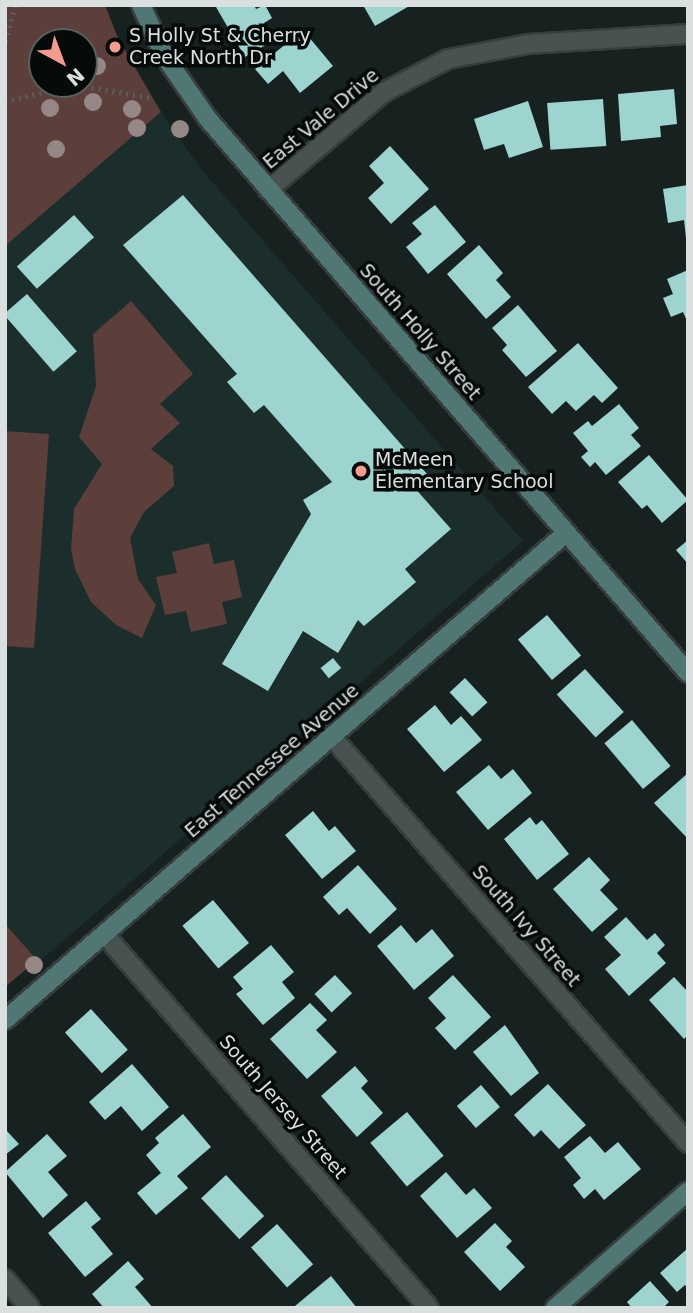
<!DOCTYPE html>
<style>
body{margin:0}
#map{position:relative;width:693px;height:1313px;overflow:hidden;background:#172120;font-family:"DejaVu Sans",sans-serif}
div>[style]{position:absolute}
.built>*{inset:0;background:#1c2e2c}
.green>*{inset:0;background:#5c3e3a}
.building>*{inset:0;background:#9dd4cf;transform-origin:0 0}
.path>*{height:4.5px;margin-top:-2.25px;transform-origin:0;background:repeating-linear-gradient(90deg,#565f5e 0 2px,transparent 0 7px)}
.roads{filter:drop-shadow(2px 0 #363d3d) drop-shadow(-2px 0 #363d3d) drop-shadow(0 2px #363d3d) drop-shadow(0 -2px #363d3d)}
.street>*{height:18px;margin:-9px;padding:0 9px;transform-origin:9px;border-radius:9px;background:#475251}
.secondary>*{height:18px;margin:-9px;padding:0 9px;transform-origin:9px;border-radius:9px;background:#517774}
.trees>*{width:18px;height:18px;margin:-9px;border-radius:50%;background:#948785}
.dots>*{width:19px;height:19px;translate:-50% -50%;box-sizing:border-box;border:4px solid #060a09;border-radius:50%}
span{translate:-50% -50%;white-space:nowrap;text-align:center;line-height:1.15;-webkit-text-stroke:7px #060a09;paint-order:stroke}
.poi-label{font-size:19px;color:#d9e0df}
.left{translate:0 -50%;text-align:left}
.street-label{font-size:19px;color:#d9e0df}
.frame{position:absolute;inset:0;border:7px solid #d9e0df;pointer-events:none}
.north{position:absolute;left:28px;top:28px;width:70px;height:70px;box-sizing:border-box;background:#060a09;border:2px solid #5a605f;border-radius:50%;rotate:139deg;font-size:19px;font-weight:700;line-height:28px;text-align:center;color:#d9e0df}
.north::after{content:'';display:block;margin:auto;width:24px;height:32px;background:#f59c91;clip-path:polygon(50% 0,100% 100%,50% 72%,0 100%)}
</style>
<div id="map">
<div class="built">
<div style="clip-path:polygon(161px 112px,201px 169px,523px 541px,39px 962px,5px 924px,5px 246px)"></div>
</div>
<div class="green">
<div style="clip-path:polygon(evenodd,5px 5px,105px 5px,118px 38px,161px 112px,5px 246px,5px 5px,42px 42px,84px 42px,84px 84px,42px 84px,42px 42px)"></div>
<div style="clip-path:polygon(131px 301px,193px 374px,160px 404px,180px 423px,151px 449px,173px 466px,174px 486px,144px 512px,130px 538px,138px 579px,156px 605px,142px 638px,116px 625px,91px 602px,75px 569px,71px 549px,74px 509px,102px 464px,79px 437px,96px 386px,93px 334px)"></div>
<div style="clip-path:polygon(5px 431px,49px 434px,34px 648px,5px 646px)"></div>
<div style="clip-path:polygon(209px 543px,214px 564px,234px 560px,242px 597px,222px 602px,227px 624px,191px 632px,186px 611px,165px 615px,156px 577px,177px 573px,172px 552px)"></div>
<div style="clip-path:polygon(5px 924px,37px 960px,5px 987px)"></div>
</div>
<div class="building">
<div style="clip-path:polygon(254px 5px,256px 9px,265px 5px,272px 18px,264px 23px,274px 40px,245px 57px,216px 7px)"></div>
<div style="clip-path:polygon(363px 5px,411px 5px,375px 26px)"></div>
<div style="clip-path:polygon(303px 30px,333px 66px,300px 93px,283px 71px,268px 84px,255px 69px)"></div>
<div style="clip-path:polygon(674px 89px,677px 124px,660px 126px,661px 137px,621px 141px,618px 94px)"></div>
<div style="left:603px;top:99px;width:47px;height:56px;rotate:86deg"></div>
<div style="clip-path:polygon(528px 101px,543px 147px,509px 158px,504px 144px,484px 150px,474px 119px)"></div>
<div style="clip-path:polygon(390px 146px,429px 189px,391px 224px,368px 198px,384px 183px,369px 166px)"></div>
<div style="clip-path:polygon(688px 185px,688px 237px,686px 238px,684px 220px,668px 223px,663px 189px)"></div>
<div style="clip-path:polygon(183px 195px,427px 474px,413px 486px,451px 529px,405px 569px,416px 582px,364px 626px,358px 620px,338px 653px,303px 631px,268px 691px,222px 664px,311px 514px,303px 500px,332px 482px,264px 405px,254px 413px,227px 382px,237px 374px,123px 245px)"></div>
<div style="clip-path:polygon(435px 205px,466px 242px,428px 274px,406px 247px,422px 234px,412px 223px)"></div>
<div style="left:74px;top:215px;width:30px;height:77px;rotate:48deg"></div>
<div style="clip-path:polygon(479px 245px,503px 273px,496px 280px,511px 297px,486px 319px,447px 274px)"></div>
<div style="clip-path:polygon(688px 270px,688px 323px,683px 312px,671px 317px,663px 298px,673px 294px,667px 279px)"></div>
<div style="left:27px;top:294px;width:76px;height:31px;rotate:49deg"></div>
<div style="clip-path:polygon(518px 305px,557px 351px,526px 377px,502px 350px,507px 345px,492px 328px)"></div>
<div style="clip-path:polygon(578px 343px,618px 388px,602px 403px,594px 395px,576px 411px,566px 401px,552px 414px,528px 387px)"></div>
<div style="clip-path:polygon(619px 404px,639px 428px,631px 435px,641px 446px,606px 475px,595px 462px,590px 467px,581px 457px,588px 451px,573px 433px,588px 421px,592px 426px)"></div>
<div style="clip-path:polygon(649px 455px,688px 500px,662px 523px,647px 505px,642px 509px,618px 482px)"></div>
<div style="clip-path:polygon(688px 540px,688px 564px,676px 550px)"></div>
<div style="left:547px;top:615px;width:53px;height:38px;rotate:50deg"></div>
<div style="left:333px;top:658px;width:13px;height:16px;rotate:51deg"></div>
<div style="left:585px;top:669px;width:58px;height:38px;rotate:48deg"></div>
<div style="left:465px;top:678px;width:33px;height:21px;rotate:47deg"></div>
<div style="clip-path:polygon(435px 705px,451px 725px,461px 716px,482px 740px,444px 772px,407px 729px)"></div>
<div style="left:632px;top:720px;width:60px;height:36px;rotate:50deg"></div>
<div style="clip-path:polygon(489px 765px,501px 779px,513px 769px,532px 793px,488px 830px,456px 792px)"></div>
<div style="clip-path:polygon(688px 773px,688px 839px,654px 803px)"></div>
<div style="clip-path:polygon(313px 811px,329px 831px,335px 826px,356px 851px,322px 879px,285px 835px)"></div>
<div style="clip-path:polygon(530px 817px,536px 825px,542px 820px,569px 854px,537px 880px,504px 839px)"></div>
<div style="clip-path:polygon(589px 857px,610px 880px,600px 890px,618px 909px,592px 932px,553px 889px)"></div>
<div style="clip-path:polygon(358px 865px,397px 909px,370px 934px,347px 908px,339px 915px,323px 897px)"></div>
<div style="left:213px;top:900px;width:56px;height:40px;rotate:50deg"></div>
<div style="clip-path:polygon(626px 917px,647px 940px,655px 933px,665px 945px,657px 953px,666px 963px,629px 996px,605px 969px,621px 955px,604px 937px)"></div>
<div style="clip-path:polygon(401px 925px,416px 943px,432px 929px,454px 956px,414px 990px,377px 946px)"></div>
<div style="clip-path:polygon(271px 945px,294px 972px,282px 982px,295px 998px,263px 1025px,236px 994px,243px 989px,233px 977px)"></div>
<div style="left:335px;top:975px;width:25px;height:28px;rotate:47deg"></div>
<div style="clip-path:polygon(453px 975px,491px 1017px,455px 1050px,435px 1028px,446px 1018px,428px 998px)"></div>
<div style="clip-path:polygon(674px 977px,688px 992px,688px 1035px,684px 1039px,649px 1000px)"></div>
<div style="clip-path:polygon(310px 1003px,327px 1020px,316px 1030px,337px 1052px,307px 1079px,270px 1039px)"></div>
<div style="left:91px;top:1009px;width:55px;height:35px;rotate:48deg"></div>
<div style="clip-path:polygon(505px 1025px,539px 1073px,511px 1096px,473px 1052px)"></div>
<div style="clip-path:polygon(132px 1064px,169px 1107px,142px 1131px,121px 1106px,105px 1120px,89px 1102px)"></div>
<div style="clip-path:polygon(355px 1066px,368px 1081px,361px 1088px,383px 1113px,357px 1137px,321px 1096px)"></div>
<div style="clip-path:polygon(548px 1084px,586px 1125px,559px 1149px,541px 1130px,534px 1137px,514px 1115px)"></div>
<div style="left:481px;top:1085px;width:29px;height:32px;rotate:49deg"></div>
<div style="left:407px;top:1112px;width:57px;height:48px;rotate:50deg"></div>
<div style="clip-path:polygon(183px 1114px,211px 1147px,177px 1176px,188px 1188px,156px 1215px,137px 1193px,161px 1173px,146px 1155px,159px 1143px,155px 1138px)"></div>
<div style="clip-path:polygon(5px 1129px,19px 1144px,5px 1155px)"></div>
<div style="clip-path:polygon(47px 1134px,67px 1156px,48px 1172px,68px 1195px,43px 1218px,5px 1172px)"></div>
<div style="clip-path:polygon(590px 1136px,605px 1153px,618px 1142px,641px 1169px,604px 1200px,595px 1189px,584px 1199px,573px 1185px,581px 1178px,564px 1157px)"></div>
<div style="clip-path:polygon(446px 1172px,466px 1195px,474px 1188px,492px 1208px,457px 1238px,420px 1196px)"></div>
<div style="left:226px;top:1175px;width:56px;height:34px;rotate:47deg"></div>
<div style="clip-path:polygon(86px 1201px,101px 1219px,91px 1227px,113px 1254px,85px 1277px,48px 1233px)"></div>
<div style="clip-path:polygon(495px 1223px,512px 1241px,506px 1247px,525px 1267px,500px 1291px,464px 1252px)"></div>
<div style="left:277px;top:1224px;width:54px;height:35px;rotate:48deg"></div>
<div style="clip-path:polygon(688px 1248px,688px 1288px,685px 1285px,677px 1292px,660px 1273px)"></div>
<div style="clip-path:polygon(128px 1261px,144px 1279px,135px 1287px,153px 1308px,104px 1308px,92px 1294px)"></div>
<div style="clip-path:polygon(331px 1276px,357px 1308px,296px 1308px,295px 1306px)"></div>
<div style="clip-path:polygon(650px 1281px,669px 1302px,663px 1308px,632px 1308px,627px 1302px)"></div>
</div>
<div class="path">
<div style="left:5px;top:41px;width:37px;rotate:-74deg"></div>
<div style="left:5px;top:101px;width:75px;rotate:-12.4deg"></div>
<div style="left:78px;top:85px;width:75px;rotate:10deg"></div>
</div>
<div class="roads">
<div class="street">
<div style="left:268px;top:190px;width:152px;rotate:-40.2deg"></div>
<div style="left:384px;top:92px;width:72px;rotate:-27.3deg"></div>
<div style="left:448px;top:59px;width:81px;rotate:-10.6deg"></div>
<div style="left:528px;top:44px;width:160px;rotate:-3.6deg"></div>
<div style="left:332px;top:737px;width:540px;rotate:48.75deg"></div>
<div style="left:104px;top:934px;width:495px;rotate:49deg"></div>
<div style="left:5px;top:1279px;width:38px;rotate:49deg"></div>
</div>
<div class="secondary">
<div style="left:141px;top:5px;width:57px;rotate:65.2deg"></div>
<div style="left:165px;top:57px;width:75px;rotate:55.3deg"></div>
<div style="left:208px;top:119px;width:733px;rotate:49.09deg"></div>
<div style="left:5px;top:1020px;width:743px;rotate:-40.96deg"></div>
<div style="left:555px;top:1308px;width:177px;rotate:-41.3deg"></div>
</div>
</div>
<div class="trees">
<div style="left:97px;top:66px"></div>
<div style="left:93px;top:102px"></div>
<div style="left:50px;top:108px"></div>
<div style="left:132px;top:109px"></div>
<div style="left:137px;top:128px"></div>
<div style="left:180px;top:129px"></div>
<div style="left:56px;top:149px"></div>
<div style="left:34px;top:965px"></div>
</div>
<div class="dots">
<div style="left:115px;top:47px;background:#f59c91"></div>
<div style="left:361px;top:471px;background:#f59c91"></div>
</div>
<div class="poi-label">
<span class="left" style="left:129px;top:47px">S Holly St &amp; Cherry<br>Creek North Dr</span>
<span class="left" style="left:375px;top:471px">McMeen<br>Elementary School</span>
</div>
<div class="street-label">
<span style="left:321px;top:119px;rotate:-40deg">East Vale Drive</span>
<span style="left:420px;top:332px;rotate:49deg">South Holly Street</span>
<span style="left:272px;top:761px;rotate:-41deg">East Tennessee Avenue</span>
<span style="left:526px;top:926px;rotate:49deg">South Ivy Street</span>
<span style="left:283px;top:1107px;rotate:49deg">South Jersey Street</span>
</div>
<div class="frame"></div>
<div class="north">N</div>
</div>
